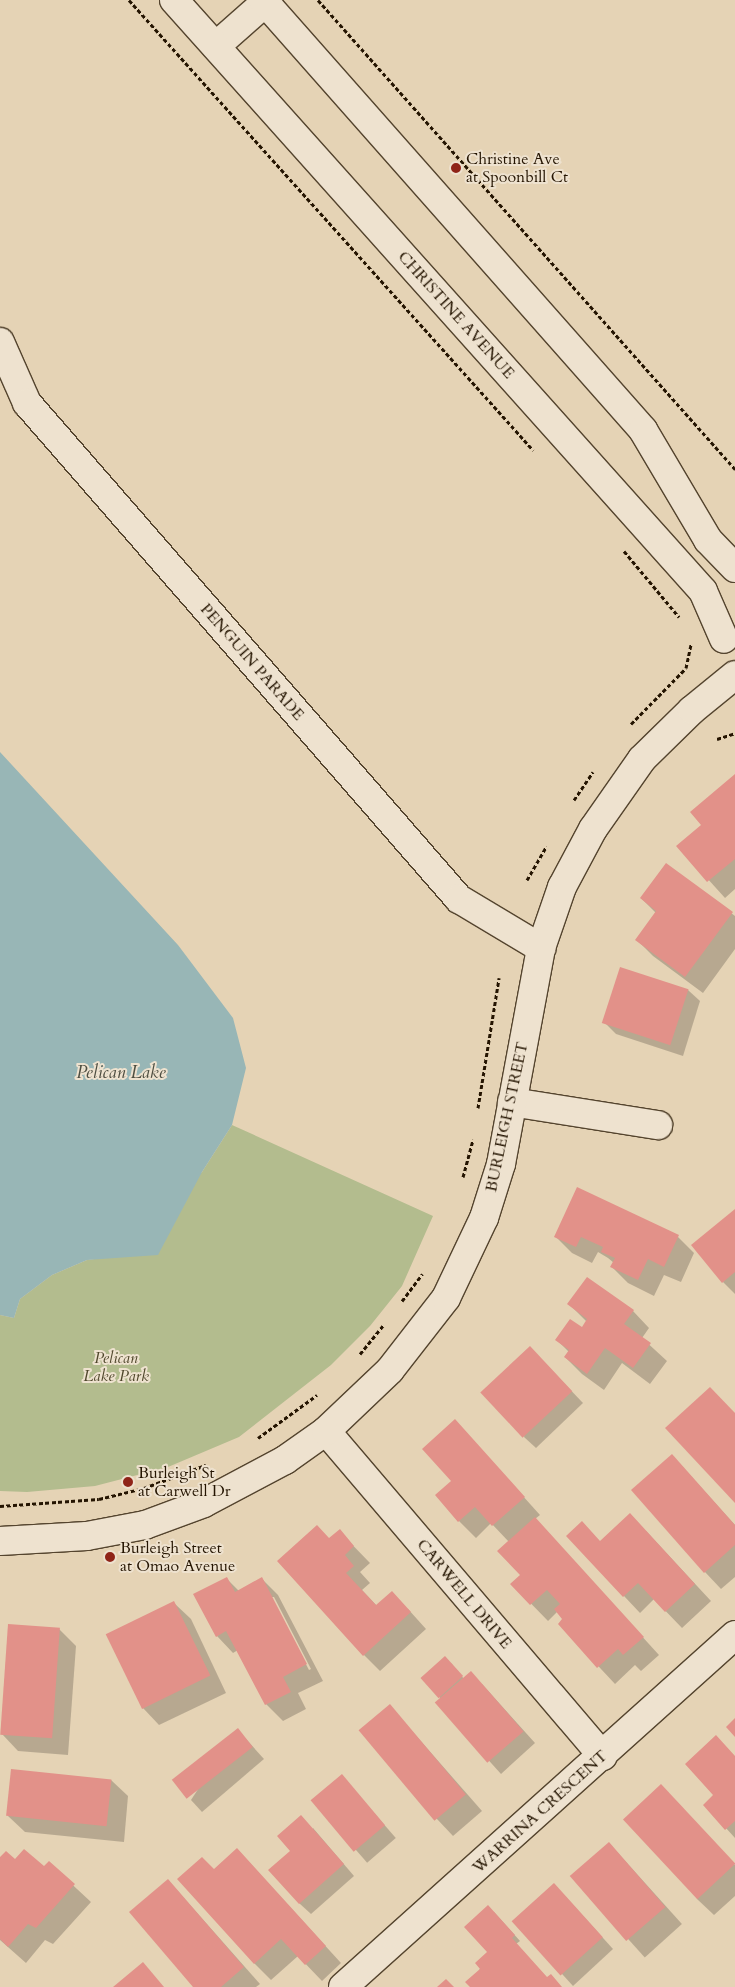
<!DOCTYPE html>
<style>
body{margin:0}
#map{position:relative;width:735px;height:1987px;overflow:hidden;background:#e5d3b5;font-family:Cardo,serif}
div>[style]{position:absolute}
.green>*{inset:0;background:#b3bc8e}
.water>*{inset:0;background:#98b6b6}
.shadow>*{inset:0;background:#0003;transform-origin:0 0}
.building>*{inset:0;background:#e29189;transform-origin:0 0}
.path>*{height:3px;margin-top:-1.5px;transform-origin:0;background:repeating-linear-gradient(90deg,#241401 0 4px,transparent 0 6.5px)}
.roads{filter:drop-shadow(1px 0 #54442e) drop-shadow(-1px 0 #54442e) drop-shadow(0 1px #54442e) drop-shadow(0 -1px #54442e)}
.street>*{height:28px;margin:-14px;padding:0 14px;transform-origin:14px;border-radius:14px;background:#eee2cf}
.secondary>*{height:28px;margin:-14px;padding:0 14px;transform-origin:14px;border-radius:14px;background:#eee2cf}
.dots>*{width:14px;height:14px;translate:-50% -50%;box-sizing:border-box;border:2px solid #eee2cf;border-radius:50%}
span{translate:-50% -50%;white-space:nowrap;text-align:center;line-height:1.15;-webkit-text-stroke:4px #eee2cf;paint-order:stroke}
.poi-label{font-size:16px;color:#241401}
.left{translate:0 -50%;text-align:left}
.street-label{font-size:16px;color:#241401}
.park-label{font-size:16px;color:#4f462b;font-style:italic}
.water-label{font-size:18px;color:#4d4d40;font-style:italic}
</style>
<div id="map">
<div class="green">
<div style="clip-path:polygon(232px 1125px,433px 1216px,402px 1286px,370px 1326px,331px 1365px,239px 1437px,168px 1467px,95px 1486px,27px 1492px,0 1491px,0 1315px,14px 1318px,20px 1299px,52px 1275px,87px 1260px,117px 1256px,202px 1172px)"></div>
</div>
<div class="water">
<div style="clip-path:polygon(0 752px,178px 945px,233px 1018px,246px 1068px,232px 1125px,202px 1172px,158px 1255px,87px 1260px,52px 1275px,20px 1299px,14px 1318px,0 1315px)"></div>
</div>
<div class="shadow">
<div style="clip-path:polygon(735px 776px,735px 889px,725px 898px,678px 846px,703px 825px)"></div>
<div style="clip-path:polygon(666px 864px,735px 916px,735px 949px,703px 993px,653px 956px,637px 940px,656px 913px,641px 898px)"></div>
<div style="clip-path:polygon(688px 990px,700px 1001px,683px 1056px,616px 1034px,604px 1022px)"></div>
<div style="clip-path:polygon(735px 1211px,735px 1294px,723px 1282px)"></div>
<div style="clip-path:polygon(555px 1236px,678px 1237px,694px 1253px,681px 1282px,664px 1275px,654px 1296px,628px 1283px,612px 1267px,614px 1263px,608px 1258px,598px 1252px,592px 1263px,572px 1253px)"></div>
<div style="clip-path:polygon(569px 1304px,633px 1311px,649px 1328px,642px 1338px,667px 1361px,650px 1384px,622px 1363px,604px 1390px,582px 1374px,565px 1357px,569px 1352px,557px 1340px,582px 1329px,587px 1322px)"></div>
<div style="clip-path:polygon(541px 1359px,583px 1403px,536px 1448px,524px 1437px)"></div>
<div style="clip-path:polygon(455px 1421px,540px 1515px,535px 1519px,659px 1655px,641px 1671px,635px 1665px,615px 1684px,559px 1624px,564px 1619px,557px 1612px,548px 1621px,512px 1584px,522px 1575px,509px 1542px,491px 1523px,476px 1538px,459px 1521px,453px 1481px)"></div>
<div style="clip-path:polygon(672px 1455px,735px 1525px,735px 1577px,721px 1589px,705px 1572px)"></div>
<div style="clip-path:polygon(339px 1531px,370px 1563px,360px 1572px,370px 1583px,362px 1590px,377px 1606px,408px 1609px,426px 1629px,380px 1671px,364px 1655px,330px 1540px)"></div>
<div style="clip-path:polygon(646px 1531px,711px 1601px,682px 1628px,654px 1599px,640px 1613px,624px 1596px,600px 1542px)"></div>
<div style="clip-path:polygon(evenodd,226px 1578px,239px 1591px,262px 1579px,278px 1595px,323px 1681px,298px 1693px,306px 1709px,283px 1721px,266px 1704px,238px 1650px,233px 1653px,217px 1636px,226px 1578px,271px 1597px,274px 1597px,311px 1669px,309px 1670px,271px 1597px)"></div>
<div style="clip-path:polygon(174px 1603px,191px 1619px,226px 1693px,159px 1725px,143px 1708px)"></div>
<div style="clip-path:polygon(59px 1629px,76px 1646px,68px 1755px,18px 1751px,2px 1734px)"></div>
<div style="clip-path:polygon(451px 1663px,464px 1679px,482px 1684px,535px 1743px,501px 1774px,437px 1703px,441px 1699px,422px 1677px)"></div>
<div style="clip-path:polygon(390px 1706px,482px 1811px,453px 1836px,437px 1819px)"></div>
<div style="clip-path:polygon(237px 1729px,264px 1759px,202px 1812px,191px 1800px)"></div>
<div style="clip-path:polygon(735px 1756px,735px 1838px,705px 1805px,715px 1795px)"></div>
<div style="left:342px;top:1776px;width:82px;height:38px;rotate:49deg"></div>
<div style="clip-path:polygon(111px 1780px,128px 1796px,124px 1842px,25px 1832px,8px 1816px)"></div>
<div style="clip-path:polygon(677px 1802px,735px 1865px,735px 1896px,714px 1915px,697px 1899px)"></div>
<div style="clip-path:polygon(313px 1828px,354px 1876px,311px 1914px,299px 1903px)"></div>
<div style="left:609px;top:1843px;width:109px;height:50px;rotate:48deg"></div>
<div style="clip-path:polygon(237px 1849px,341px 1963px,322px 1981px,298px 1956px,271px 1980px,254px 1963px,214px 1870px)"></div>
<div style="clip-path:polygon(0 1859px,44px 1868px,49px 1863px,91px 1902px,53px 1944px,45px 1940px,26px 1963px,0 1940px)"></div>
<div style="clip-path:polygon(168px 1880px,260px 1984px,256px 1987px,195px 1987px)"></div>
<div style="clip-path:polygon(565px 1896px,613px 1949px,573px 1986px,514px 1921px)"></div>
<div style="clip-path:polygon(494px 1912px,520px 1941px,516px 1944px,547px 1978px,561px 1987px,471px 1987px,488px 1952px)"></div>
</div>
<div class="building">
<div style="clip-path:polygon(735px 774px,735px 859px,707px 882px,676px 846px,701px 825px,690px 812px)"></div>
<div style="clip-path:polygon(666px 863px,733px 912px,685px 977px,635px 940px,656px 911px,640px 898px)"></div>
<div style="left:620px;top:967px;width:72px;height:59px;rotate:18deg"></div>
<div style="clip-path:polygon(577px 1187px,679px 1235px,664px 1267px,648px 1259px,638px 1280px,610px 1267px,615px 1258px,601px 1252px,603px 1247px,581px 1237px,576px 1247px,554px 1237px)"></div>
<div style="clip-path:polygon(735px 1209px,735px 1272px,722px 1283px,691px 1245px)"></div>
<div style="clip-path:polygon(587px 1277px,634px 1310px,624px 1324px,651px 1343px,633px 1368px,605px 1348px,587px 1374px,564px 1357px,569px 1350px,555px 1340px,570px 1319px,582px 1327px,587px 1319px,567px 1304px)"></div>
<div style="left:530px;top:1346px;width:62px;height:68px;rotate:47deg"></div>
<div style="clip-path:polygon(710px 1387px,735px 1413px,735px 1503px,665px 1428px)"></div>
<div style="clip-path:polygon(455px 1419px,525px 1497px,492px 1526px,475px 1507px,458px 1522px,435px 1495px,451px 1481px,422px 1449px)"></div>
<div style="clip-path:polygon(672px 1454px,735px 1525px,735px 1545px,704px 1573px,631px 1490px)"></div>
<div style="clip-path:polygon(630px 1513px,695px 1584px,665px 1612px,638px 1583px,623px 1597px,566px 1536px,582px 1521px,600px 1541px)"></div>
<div style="clip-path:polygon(535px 1517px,644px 1637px,623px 1655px,618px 1649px,597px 1668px,558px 1624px,562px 1619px,554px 1609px,560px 1604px,547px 1590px,530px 1605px,510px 1584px,520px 1575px,497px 1551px)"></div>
<div style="clip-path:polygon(317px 1525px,329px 1538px,340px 1529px,354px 1546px,345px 1555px,354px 1566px,346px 1573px,376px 1605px,392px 1591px,411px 1612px,363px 1656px,277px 1561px)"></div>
<div style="clip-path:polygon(227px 1577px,235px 1592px,262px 1577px,307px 1664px,283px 1677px,291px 1692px,265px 1705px,226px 1631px,216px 1637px,193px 1594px)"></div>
<div style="left:174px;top:1601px;width:83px;height:76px;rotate:64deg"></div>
<div style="left:8px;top:1624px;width:52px;height:111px;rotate:4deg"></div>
<div style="left:445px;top:1656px;width:27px;height:33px;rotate:48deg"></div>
<div style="left:471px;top:1671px;width:80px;height:48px;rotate:49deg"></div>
<div style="left:390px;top:1704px;width:118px;height:41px;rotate:50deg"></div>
<div style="clip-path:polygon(735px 1718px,735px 1737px,726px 1727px)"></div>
<div style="left:238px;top:1728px;width:24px;height:84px;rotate:52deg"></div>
<div style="clip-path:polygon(716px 1735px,735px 1756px,735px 1821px,725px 1830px,703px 1805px,713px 1795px,685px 1764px)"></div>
<div style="left:11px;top:1769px;width:101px;height:47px;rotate:6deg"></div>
<div style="left:342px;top:1774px;width:67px;height:41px;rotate:50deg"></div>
<div style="left:661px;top:1784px;width:109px;height:52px;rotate:47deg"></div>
<div style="clip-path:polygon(301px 1815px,344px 1864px,299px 1904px,268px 1870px,290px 1851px,277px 1836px)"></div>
<div style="left:609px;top:1842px;width:86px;height:52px;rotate:49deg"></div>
<div style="clip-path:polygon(237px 1848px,326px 1946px,305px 1965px,281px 1939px,254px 1964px,177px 1879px,202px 1857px,214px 1869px)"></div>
<div style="clip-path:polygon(24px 1849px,44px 1866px,49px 1861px,75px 1884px,36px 1928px,28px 1924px,8px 1947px,0 1939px,0 1857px,6px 1851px,15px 1859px)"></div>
<div style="clip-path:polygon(168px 1879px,244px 1967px,221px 1987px,193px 1987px,129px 1912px)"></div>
<div style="left:554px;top:1883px;width:73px;height:57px;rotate:48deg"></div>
<div style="clip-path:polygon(488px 1905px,515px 1935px,512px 1938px,547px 1977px,551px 1974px,562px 1987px,470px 1987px,465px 1982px,480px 1969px,475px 1963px,487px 1952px,464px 1927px)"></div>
<div style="clip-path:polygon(143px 1962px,164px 1987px,113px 1987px)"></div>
<div style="clip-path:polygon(446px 1979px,454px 1987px,437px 1987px)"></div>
</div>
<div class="path">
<div style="left:129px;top:0;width:605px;rotate:48.08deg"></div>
<div style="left:318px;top:0;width:628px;rotate:48.36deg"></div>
<div style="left:624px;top:551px;width:86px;rotate:50.2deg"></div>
<div style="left:631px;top:724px;width:78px;rotate:-45.5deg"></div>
<div style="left:686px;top:668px;width:25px;rotate:-78deg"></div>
<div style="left:717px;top:739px;width:19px;rotate:-18deg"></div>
<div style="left:574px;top:800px;width:34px;rotate:-56deg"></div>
<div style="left:527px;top:880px;width:39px;rotate:-60deg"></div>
<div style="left:478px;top:1108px;width:132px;rotate:-80.8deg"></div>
<div style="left:463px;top:1177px;width:39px;rotate:-75deg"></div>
<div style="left:402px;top:1301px;width:34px;rotate:-53deg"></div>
<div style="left:360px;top:1354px;width:38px;rotate:-51deg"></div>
<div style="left:258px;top:1438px;width:73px;rotate:-36.1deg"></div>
<div style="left:0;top:1506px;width:99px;rotate:-4deg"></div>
<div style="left:99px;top:1499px;width:46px;rotate:-13.7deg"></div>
<div style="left:144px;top:1488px;width:66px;rotate:-20.4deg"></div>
</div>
<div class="roads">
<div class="street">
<div style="left:216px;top:46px;width:69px;rotate:-41.5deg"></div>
<div style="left:0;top:342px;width:67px;rotate:66.1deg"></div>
<div style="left:27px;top:403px;width:658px;rotate:48.95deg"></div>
<div style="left:459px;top:899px;width:96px;rotate:30.9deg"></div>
<div style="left:512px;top:1102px;width:148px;rotate:9deg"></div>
<div style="left:326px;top:1431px;width:427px;rotate:49.6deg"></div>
<div style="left:343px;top:1987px;width:527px;rotate:-41.92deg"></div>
</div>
<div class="secondary">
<div style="left:174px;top:0;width:793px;rotate:48.17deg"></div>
<div style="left:703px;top:591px;width:52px;rotate:66.4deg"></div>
<div style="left:263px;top:0;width:574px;rotate:48.53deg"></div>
<div style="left:643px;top:430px;width:128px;rotate:59.4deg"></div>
<div style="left:708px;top:540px;width:39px;rotate:46deg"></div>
<div style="left:0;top:1541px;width:87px;rotate:-3.3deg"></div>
<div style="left:87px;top:1536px;width:59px;rotate:-10.7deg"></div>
<div style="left:145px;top:1525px;width:63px;rotate:-20.4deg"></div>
<div style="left:204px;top:1503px;width:92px;rotate:-28deg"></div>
<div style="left:285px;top:1460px;width:50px;rotate:-35.3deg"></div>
<div style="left:326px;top:1431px;width:88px;rotate:-43.6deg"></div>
<div style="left:390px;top:1370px;width:91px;rotate:-52.1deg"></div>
<div style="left:446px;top:1298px;width:89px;rotate:-64.6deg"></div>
<div style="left:484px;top:1218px;width:57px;rotate:-72.5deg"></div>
<div style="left:501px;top:1164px;width:220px;rotate:-79.5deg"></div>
<div style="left:541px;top:948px;width:65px;rotate:-71deg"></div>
<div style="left:562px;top:887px;width:66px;rotate:-61.9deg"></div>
<div style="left:593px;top:829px;width:85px;rotate:-55deg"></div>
<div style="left:642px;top:759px;width:70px;rotate:-44.4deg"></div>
<div style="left:692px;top:710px;width:55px;rotate:-39.1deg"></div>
</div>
</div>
<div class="dots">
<div style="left:456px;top:168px;background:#8f2418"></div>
<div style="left:128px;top:1482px;background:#8f2418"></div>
<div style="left:110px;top:1557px;background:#8f2418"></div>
</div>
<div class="poi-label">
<span class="left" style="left:466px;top:168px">Christine Ave<br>at Spoonbill Ct</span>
<span class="left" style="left:138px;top:1482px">Burleigh St<br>at Carwell Dr</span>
<span class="left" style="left:120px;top:1557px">Burleigh Street<br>at Omao Avenue</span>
</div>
<div class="street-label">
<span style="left:456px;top:315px;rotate:48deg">CHRISTINE AVENUE</span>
<span style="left:252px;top:662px;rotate:49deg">PENGUIN PARADE</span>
<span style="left:507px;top:1117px;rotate:-78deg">BURLEIGH STREET</span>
<span style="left:464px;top:1594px;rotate:50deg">CARWELL DRIVE</span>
<span style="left:540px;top:1812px;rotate:-42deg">WARRINA CRESCENT</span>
</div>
<div class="park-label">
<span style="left:116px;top:1367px">Pelican<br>Lake Park</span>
</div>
<div class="water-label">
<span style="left:121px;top:1073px">Pelican Lake</span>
</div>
</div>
